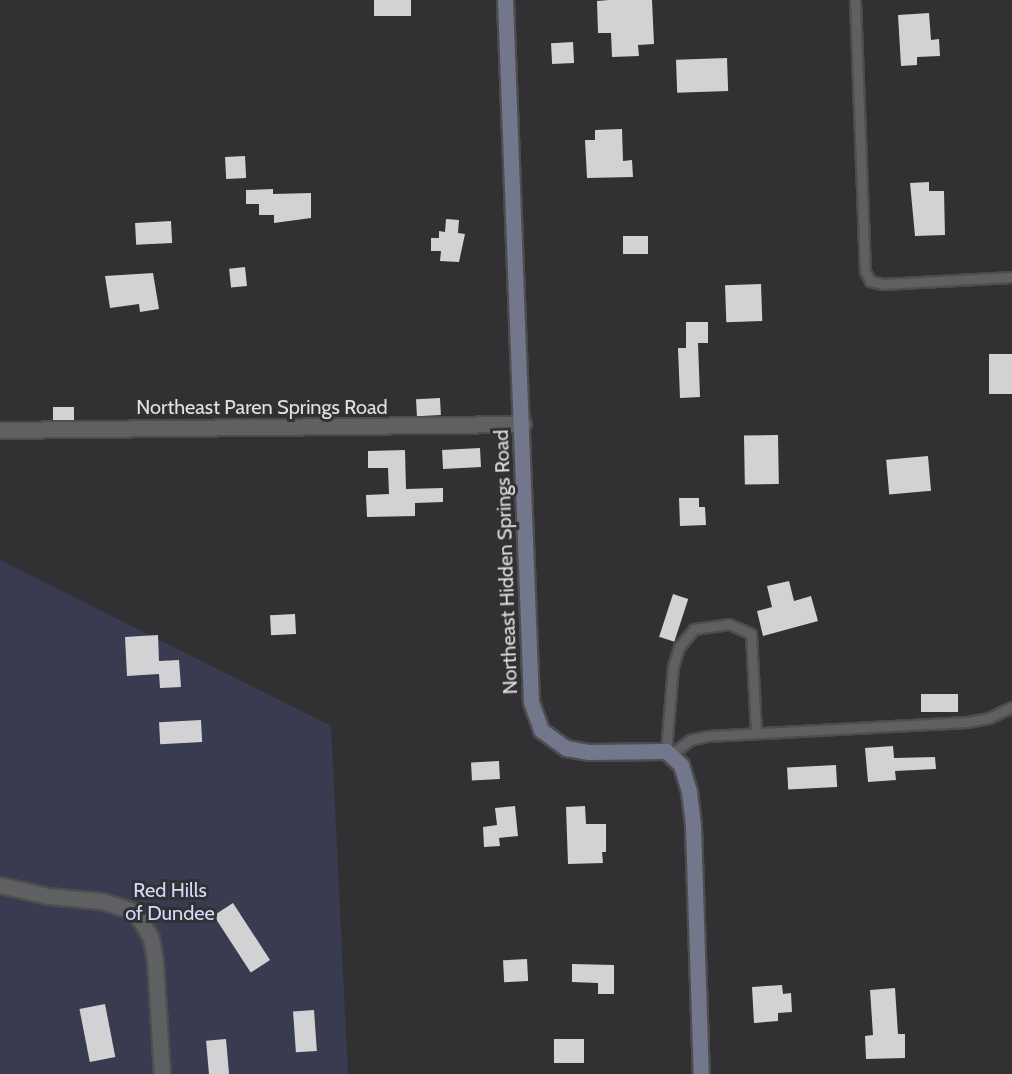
<!DOCTYPE html>
<style>
body{margin:0}
#map{position:relative;width:1012px;height:1074px;overflow:hidden;background:#313134;font-family:Cabin,sans-serif}
div>[style]{position:absolute}
.green>*{inset:0;background:#393c50}
.building>*{inset:0;background:#d2d2d5;transform-origin:0 0}
.roads{filter:drop-shadow(2px 0 #4d4d4f) drop-shadow(-2px 0 #4d4d4f) drop-shadow(0 2px #4d4d4f) drop-shadow(0 -2px #4d4d4f)}
.lane>*{height:9px;margin:-4.5px;padding:0 4.5px;transform-origin:4.5px;border-radius:4.5px;background:#5f6062}
.street>*{height:15px;margin:-7.5px;padding:0 7.5px;transform-origin:7.5px;border-radius:7.5px;background:#5f6062}
.secondary>*{height:15px;margin:-7.5px;padding:0 7.5px;transform-origin:7.5px;border-radius:7.5px;background:#73778b}
span{translate:-50% -50%;white-space:nowrap;text-align:center;line-height:1.15;-webkit-text-stroke:6px #313134;paint-order:stroke}
.street-label{font-size:20px;color:#e1e1e3}
.park-label{font-size:20px;color:#d4dafc}
</style>
<div id="map">
<div class="green">
<div style="clip-path:polygon(0 560px,331px 726px,348px 1074px,0 1074px)"></div>
</div>
<div class="building">
<div style="left:374px;top:0;width:37px;height:16px"></div>
<div style="clip-path:polygon(609px 0,652px 0,654px 44px,638px 45px,639px 56px,612px 57px,611px 33px,598px 33px,597px 1px)"></div>
<div style="clip-path:polygon(929px 13px,931px 40px,939px 39px,940px 56px,917px 57px,917px 65px,901px 66px,898px 15px)"></div>
<div style="left:573px;top:42px;width:21px;height:22px;rotate:87deg"></div>
<div style="left:727px;top:58px;width:33px;height:51px;rotate:88deg"></div>
<div style="clip-path:polygon(622px 129px,623px 161px,632px 160px,633px 177px,587px 178px,585px 140px,595px 140px,595px 130px)"></div>
<div style="left:245px;top:156px;width:22px;height:20px;rotate:87deg"></div>
<div style="clip-path:polygon(929px 182px,929px 191px,944px 191px,945px 235px,915px 236px,910px 183px)"></div>
<div style="clip-path:polygon(273px 189px,273px 194px,311px 193px,311px 218px,274px 223px,274px 215px,259px 215px,259px 204px,246px 204px,246px 190px)"></div>
<div style="clip-path:polygon(446px 219px,459px 220px,458px 233px,465px 234px,459px 262px,440px 261px,441px 251px,431px 251px,431px 238px,439px 238px,439px 231px,445px 232px)"></div>
<div style="left:171px;top:221px;width:22px;height:36px;rotate:87deg"></div>
<div style="left:648px;top:236px;width:18px;height:25px;rotate:90deg"></div>
<div style="left:245px;top:267px;width:19px;height:16px;rotate:84deg"></div>
<div style="clip-path:polygon(153px 273px,159px 309px,140px 312px,139px 304px,110px 308px,105px 276px)"></div>
<div style="left:761px;top:284px;width:37px;height:36px;rotate:88deg"></div>
<div style="clip-path:polygon(686px 322px,708px 322px,708px 343px,698px 343px,700px 397px,680px 398px,678px 348px,686px 348px)"></div>
<div style="left:989px;top:354px;width:23px;height:40px"></div>
<div style="left:440px;top:398px;width:17px;height:24px;rotate:87deg"></div>
<div style="left:53px;top:407px;width:21px;height:13px"></div>
<div style="left:778px;top:435px;width:49px;height:34px;rotate:89deg"></div>
<div style="left:480px;top:448px;width:19px;height:38px;rotate:87deg"></div>
<div style="clip-path:polygon(405px 450px,406px 489px,443px 488px,443px 502px,415px 503px,415px 516px,367px 517px,366px 495px,389px 494px,388px 468px,368px 468px,368px 451px)"></div>
<div style="left:928px;top:456px;width:35px;height:42px;rotate:85deg"></div>
<div style="clip-path:polygon(679px 498px,699px 498px,699px 507px,705px 507px,706px 525px,680px 526px)"></div>
<div style="clip-path:polygon(789px 581px,794px 601px,811px 596px,818px 621px,763px 636px,757px 611px,772px 607px,767px 586px)"></div>
<div style="left:673px;top:594px;width:16px;height:45px;rotate:18deg"></div>
<div style="left:295px;top:614px;width:20px;height:25px;rotate:87deg"></div>
<div style="clip-path:polygon(158px 635px,159px 661px,179px 660px,181px 687px,160px 688px,159px 674px,127px 676px,125px 637px)"></div>
<div style="left:958px;top:694px;width:18px;height:37px;rotate:90deg"></div>
<div style="left:201px;top:720px;width:22px;height:42px;rotate:87deg"></div>
<div style="clip-path:polygon(893px 746px,894px 758px,935px 757px,936px 769px,895px 771px,896px 780px,868px 782px,865px 748px)"></div>
<div style="left:499px;top:761px;width:18px;height:28px;rotate:87deg"></div>
<div style="left:836px;top:765px;width:22px;height:49px;rotate:87deg"></div>
<div style="clip-path:polygon(515px 806px,518px 836px,499px 838px,500px 846px,484px 847px,483px 827px,497px 825px,495px 808px)"></div>
<div style="clip-path:polygon(585px 806px,586px 824px,606px 824px,606px 852px,602px 852px,603px 863px,568px 864px,566px 807px)"></div>
<div style="left:233px;top:903px;width:68px;height:23px;rotate:57deg"></div>
<div style="left:527px;top:959px;width:22px;height:24px;rotate:87deg"></div>
<div style="clip-path:polygon(572px 964px,614px 965px,614px 994px,598px 994px,598px 983px,572px 982px)"></div>
<div style="clip-path:polygon(782px 985px,783px 994px,791px 993px,792px 1012px,778px 1013px,778px 1021px,754px 1023px,752px 987px)"></div>
<div style="clip-path:polygon(895px 988px,898px 1034px,905px 1034px,905px 1058px,866px 1059px,865px 1036px,873px 1035px,870px 990px)"></div>
<div style="left:105px;top:1004px;width:54px;height:26px;rotate:79deg"></div>
<div style="left:314px;top:1010px;width:41px;height:21px;rotate:86deg"></div>
<div style="left:226px;top:1039px;width:35px;height:20px;rotate:85deg"></div>
<div style="left:584px;top:1039px;width:24px;height:30px;rotate:90deg"></div>
</div>
<div class="roads">
<div class="lane">
<div style="left:855px;top:0;width:271px;rotate:87.9deg"></div>
<div style="left:865px;top:271px;width:11px;rotate:63deg"></div>
<div style="left:870px;top:281px;width:13px;rotate:13deg"></div>
<div style="left:883px;top:284px;width:129px;rotate:-3.1deg"></div>
<div style="left:666px;top:751px;width:85px;rotate:-85.3deg"></div>
<div style="left:673px;top:666px;width:20px;rotate:-72deg"></div>
<div style="left:679px;top:647px;width:23px;rotate:-50deg"></div>
<div style="left:694px;top:629px;width:35px;rotate:-8deg"></div>
<div style="left:729px;top:624px;width:24px;rotate:24deg"></div>
<div style="left:751px;top:634px;width:99px;rotate:87.1deg"></div>
<div style="left:671px;top:754px;width:24px;rotate:-36deg"></div>
<div style="left:690px;top:740px;width:17px;rotate:-13deg"></div>
<div style="left:707px;top:736px;width:260px;rotate:-3.1deg"></div>
<div style="left:967px;top:722px;width:22px;rotate:-10deg"></div>
<div style="left:989px;top:718px;width:25px;rotate:-26deg"></div>
</div>
<div class="street">
<div style="left:0;top:430px;width:523px;rotate:-0.66deg"></div>
<div style="left:0;top:885px;width:49px;rotate:12.9deg"></div>
<div style="left:48px;top:896px;width:54px;rotate:5.3deg"></div>
<div style="left:102px;top:901px;width:32px;rotate:18deg"></div>
<div style="left:132px;top:911px;width:10px;rotate:45deg"></div>
<div style="left:139px;top:918px;width:23px;rotate:59deg"></div>
<div style="left:151px;top:938px;width:23px;rotate:80deg"></div>
<div style="left:155px;top:961px;width:113px;rotate:86.5deg"></div>
</div>
<div class="secondary">
<div style="left:505px;top:0;width:702px;rotate:87.88deg"></div>
<div style="left:531px;top:702px;width:30px;rotate:70deg"></div>
<div style="left:541px;top:730px;width:31px;rotate:36deg"></div>
<div style="left:566px;top:748px;width:22px;rotate:10deg"></div>
<div style="left:588px;top:752px;width:78px;rotate:-0.7deg"></div>
<div style="left:666px;top:751px;width:21px;rotate:43deg"></div>
<div style="left:681px;top:765px;width:28px;rotate:73deg"></div>
<div style="left:689px;top:792px;width:34px;rotate:83deg"></div>
<div style="left:693px;top:826px;width:248px;rotate:88.2deg"></div>
</div>
</div>
<div class="street-label">
<span style="left:262px;top:407px">Northeast Paren Springs Road</span>
<span style="left:506px;top:562px;rotate:-92deg">Northeast Hidden Springs Road</span>
</div>
<div class="park-label">
<span style="left:170px;top:902px">Red Hills<br>of Dundee</span>
</div>
</div>
